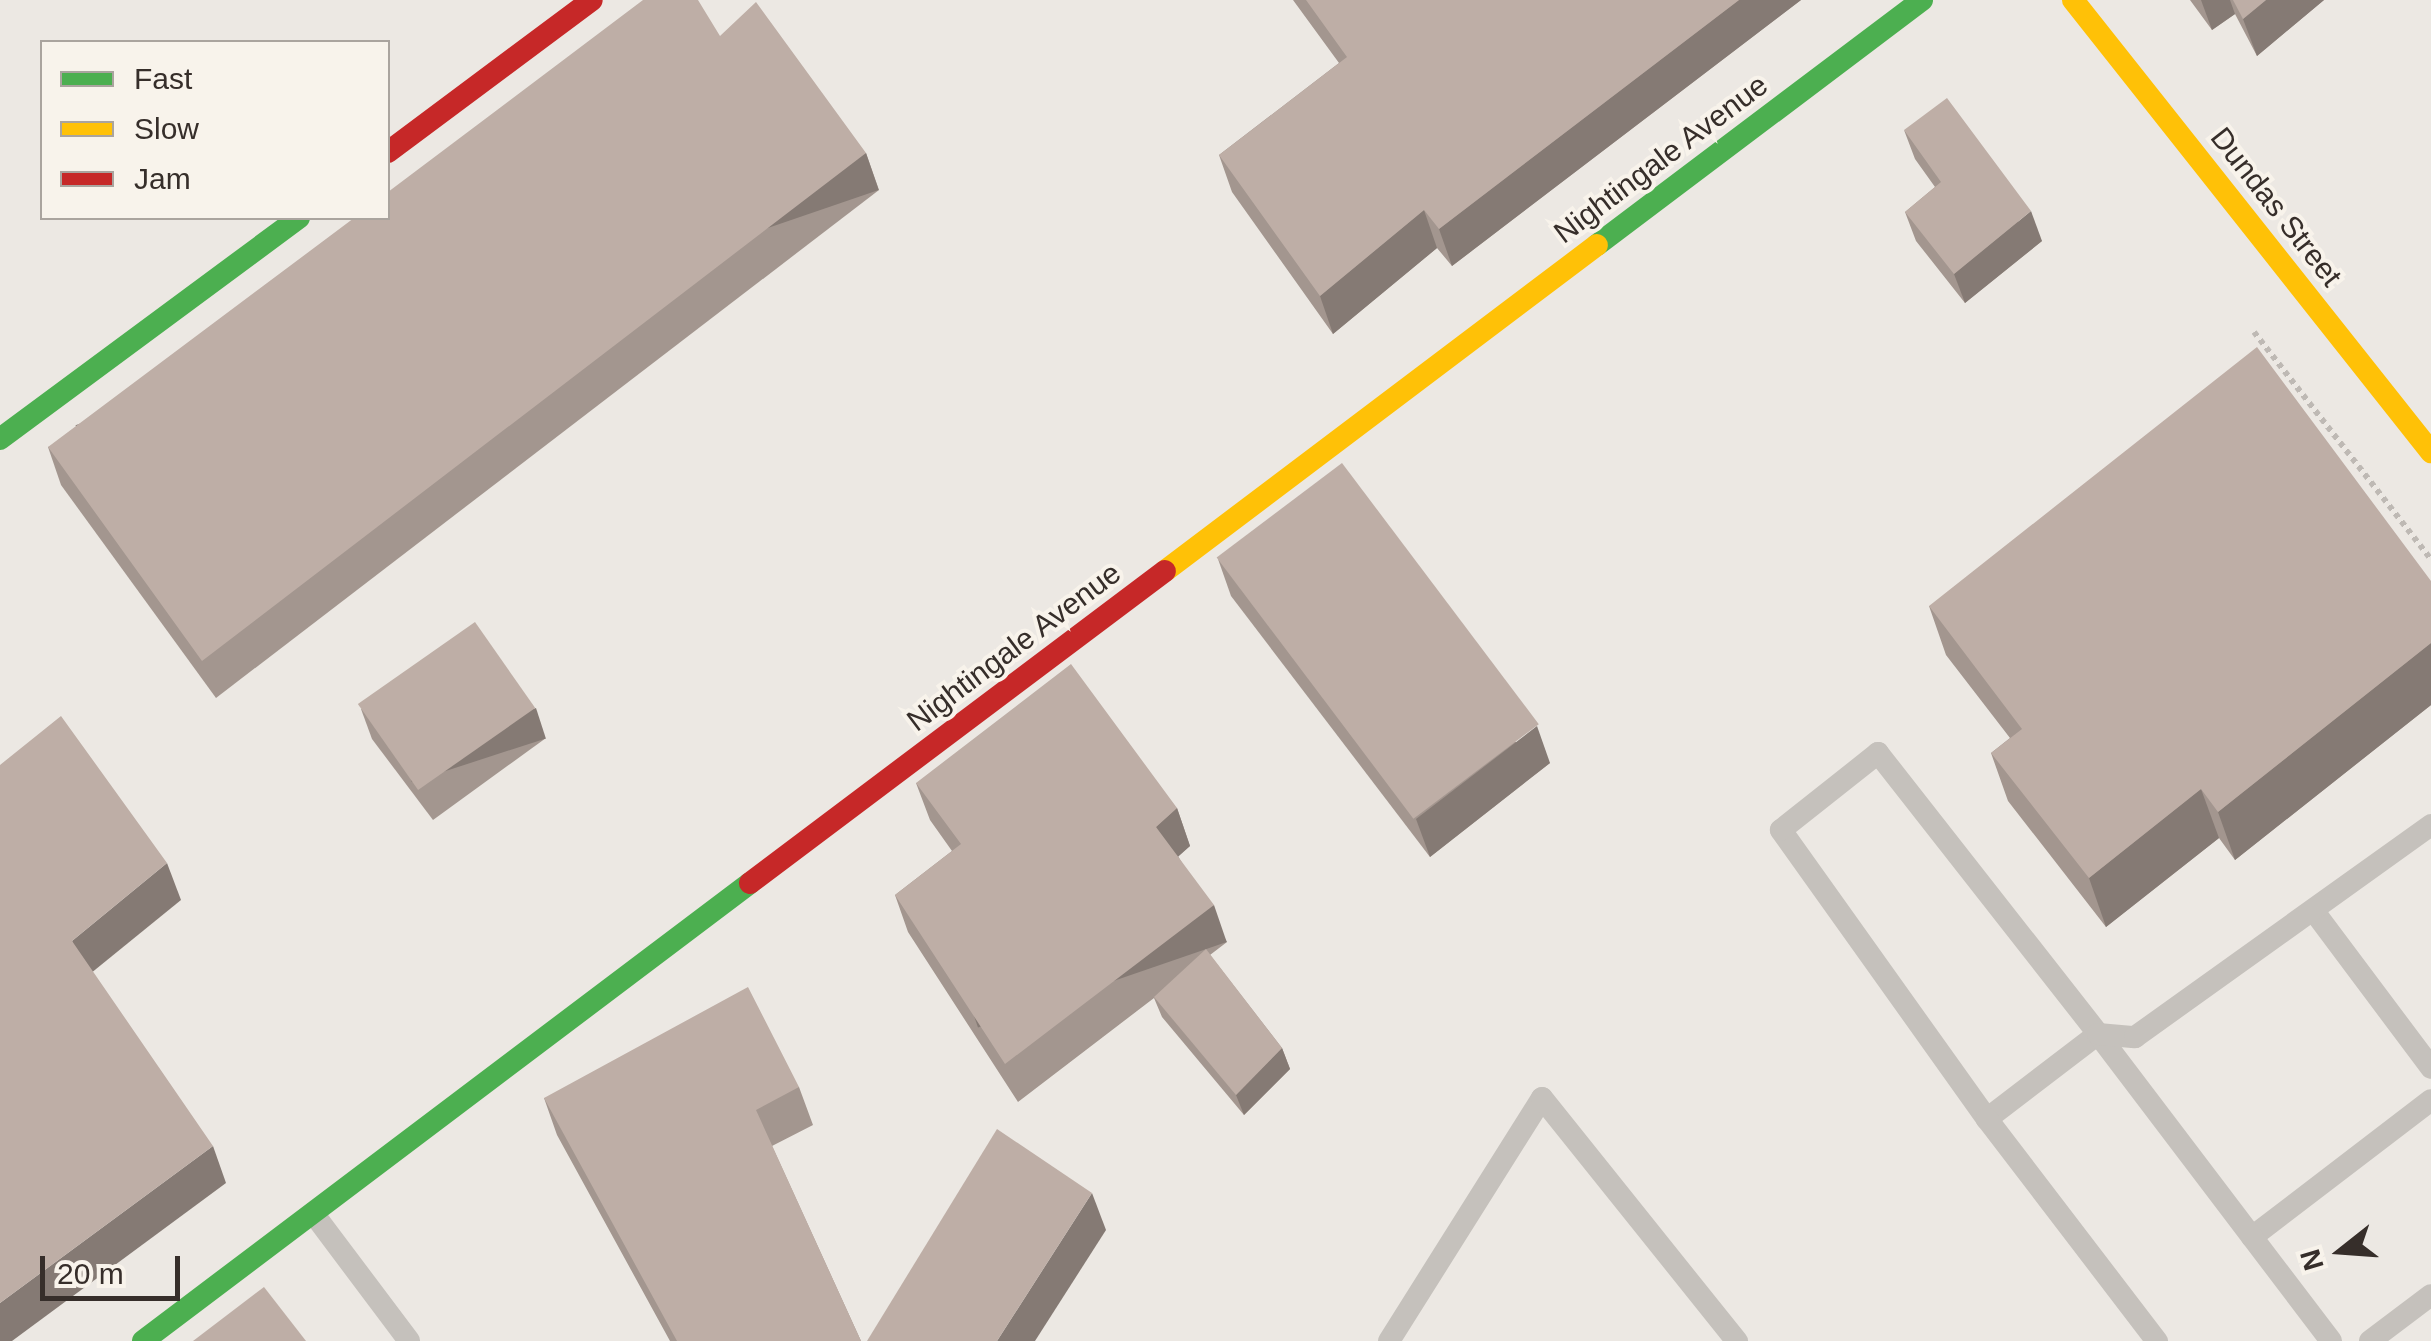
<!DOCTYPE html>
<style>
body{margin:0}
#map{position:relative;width:2431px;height:1341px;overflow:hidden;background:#ece8e3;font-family:Helvetica,sans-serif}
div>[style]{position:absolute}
.path>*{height:6px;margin-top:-3px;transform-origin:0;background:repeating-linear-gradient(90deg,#beb9b4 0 5px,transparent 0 10px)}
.lane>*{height:22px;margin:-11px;padding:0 11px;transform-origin:11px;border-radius:11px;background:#c5c1bc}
.fast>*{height:22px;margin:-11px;padding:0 11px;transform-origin:11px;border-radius:11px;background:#4caf50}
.slow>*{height:22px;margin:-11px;padding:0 11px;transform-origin:11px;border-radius:11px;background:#ffc107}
.jam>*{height:22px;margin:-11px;padding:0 11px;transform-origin:11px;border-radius:11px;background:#c62828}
.wall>*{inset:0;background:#a3968f}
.shaded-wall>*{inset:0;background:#857a74;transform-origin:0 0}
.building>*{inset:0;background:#beaea6;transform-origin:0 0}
span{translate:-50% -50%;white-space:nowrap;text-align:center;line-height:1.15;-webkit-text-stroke:8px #f8f3eb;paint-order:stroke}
.street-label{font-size:30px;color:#362e2a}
.legend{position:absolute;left:40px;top:40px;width:350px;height:180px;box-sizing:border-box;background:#f8f3eb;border:2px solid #aaa49e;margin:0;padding:12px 18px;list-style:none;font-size:30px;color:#362e2a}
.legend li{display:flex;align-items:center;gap:20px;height:50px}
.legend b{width:50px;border:2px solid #aaa49e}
.north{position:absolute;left:2291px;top:1201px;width:100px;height:100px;-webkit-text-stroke:8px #f8f3eb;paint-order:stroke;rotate:253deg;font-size:28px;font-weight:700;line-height:40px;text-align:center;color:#362e2a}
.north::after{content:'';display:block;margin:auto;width:35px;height:45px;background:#362e2a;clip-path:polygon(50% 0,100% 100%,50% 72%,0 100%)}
.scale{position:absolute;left:40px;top:1256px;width:140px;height:45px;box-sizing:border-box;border:5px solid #362e2a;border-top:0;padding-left:12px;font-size:30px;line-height:35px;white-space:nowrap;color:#362e2a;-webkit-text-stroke:8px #f8f3eb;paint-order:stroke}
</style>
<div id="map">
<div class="path">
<div style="left:2254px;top:332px;width:288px;rotate:52.1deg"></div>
</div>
<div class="lane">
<div style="left:2316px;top:914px;width:192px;rotate:53.2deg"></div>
<div style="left:1987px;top:1119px;width:355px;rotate:-125.5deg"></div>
<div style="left:1781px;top:830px;width:124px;rotate:-38.4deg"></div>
<div style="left:1878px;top:753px;width:357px;rotate:51.9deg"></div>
<div style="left:2098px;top:1034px;width:140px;rotate:142.6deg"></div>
<div style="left:1987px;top:1119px;width:280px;rotate:52.6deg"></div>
<div style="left:313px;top:1213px;width:160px;rotate:53.1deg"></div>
<div style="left:2252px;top:1237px;width:225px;rotate:-37.4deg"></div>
<div style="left:1389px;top:1341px;width:287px;rotate:-57.8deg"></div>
<div style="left:1542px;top:1098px;width:312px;rotate:51.3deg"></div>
<div style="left:2331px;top:1341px;width:385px;rotate:-127.2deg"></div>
<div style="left:2098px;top:1034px;width:37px;rotate:5deg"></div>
<div style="left:2135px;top:1037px;width:364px;rotate:-35.6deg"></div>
<div style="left:2370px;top:1341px;width:76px;rotate:-37deg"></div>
</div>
<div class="fast">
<div style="left:1597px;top:245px;width:407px;rotate:-37deg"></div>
<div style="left:0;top:439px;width:372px;rotate:-36.5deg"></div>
<div style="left:143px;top:1341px;width:760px;rotate:-37.04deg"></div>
</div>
<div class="slow">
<div style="left:2073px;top:0;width:577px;rotate:51.62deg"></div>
<div style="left:1165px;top:571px;width:541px;rotate:-37.04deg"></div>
</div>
<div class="jam">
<div style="left:388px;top:152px;width:254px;rotate:-36.7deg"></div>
<div style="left:750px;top:883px;width:519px;rotate:-36.94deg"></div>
</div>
<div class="wall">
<div style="clip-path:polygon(1293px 0,1801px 0,1452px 266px,1437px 248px,1333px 334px,1232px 192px,1219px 155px,1339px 63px)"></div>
<div style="clip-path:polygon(2190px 0,2324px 0,2257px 56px,2235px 14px,2212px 30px)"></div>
<div style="clip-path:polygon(1904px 130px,2042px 241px,1965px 303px,1916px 241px,1905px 212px,1935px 187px,1915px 159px)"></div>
<div style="clip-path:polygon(866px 153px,879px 190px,216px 698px,61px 485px,48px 447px)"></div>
<div style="clip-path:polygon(1218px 559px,1550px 763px,1430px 857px,1231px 596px)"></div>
<div style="clip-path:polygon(2431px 581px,2431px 705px,2235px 860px,2219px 838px,2106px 927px,2008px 801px,1991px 753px,2010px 738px,1946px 655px,1929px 606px)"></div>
<div style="clip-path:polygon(361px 709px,546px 738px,433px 820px,372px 739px)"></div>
<div style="clip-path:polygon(916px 783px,1177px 808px,1190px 846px,1178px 856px,1227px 942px,1210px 955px,1282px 1048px,1290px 1069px,1244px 1115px,1162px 1017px,1154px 998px,1018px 1102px,908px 932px,895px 895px,952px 851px,930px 820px)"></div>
<div style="clip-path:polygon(799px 1087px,813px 1125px,772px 1146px,861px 1341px,670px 1341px,557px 1135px,544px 1098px)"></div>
</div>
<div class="shaded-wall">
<div style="clip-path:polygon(1739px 0,1801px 0,1452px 266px,1439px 229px)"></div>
<div style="clip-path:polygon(2201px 0,2230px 0,2235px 14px,2212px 30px)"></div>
<div style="clip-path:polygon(2266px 0,2324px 0,2257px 56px,2243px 19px)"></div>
<div style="left:866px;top:153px;width:39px;height:836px;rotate:71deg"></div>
<div style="clip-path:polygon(1424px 210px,1437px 248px,1333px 334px,1320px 296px)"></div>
<div style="clip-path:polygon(2031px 211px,2042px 241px,1965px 303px,1954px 274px)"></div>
<div style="clip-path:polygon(2431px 643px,2431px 705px,2235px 860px,2218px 812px)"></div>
<div style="left:536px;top:708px;width:32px;height:141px;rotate:72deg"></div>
<div style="clip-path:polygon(1537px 726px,1550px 763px,1430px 857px,1416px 819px)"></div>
<div style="clip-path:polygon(2201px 789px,2219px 838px,2106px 927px,2089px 878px)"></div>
<div style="clip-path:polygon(1177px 808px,1190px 846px,1170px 864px,1156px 827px)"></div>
<div style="clip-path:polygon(167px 863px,181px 900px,85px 978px,72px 941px)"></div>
<div style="left:1214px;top:905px;width:39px;height:263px;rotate:71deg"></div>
<div style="clip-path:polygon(1282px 1048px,1290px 1069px,1244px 1115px,1236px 1095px)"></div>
<div style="clip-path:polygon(213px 1146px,226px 1183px,12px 1341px,0 1341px,0 1303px)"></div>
<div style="clip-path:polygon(1092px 1193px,1106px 1230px,1035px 1341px,997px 1341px)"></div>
</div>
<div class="building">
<div style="clip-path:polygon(643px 0,698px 0,720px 36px,756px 2px,866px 153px,202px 661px,48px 447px,354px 218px,388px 218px,388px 192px)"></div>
<div style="clip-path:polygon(1306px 0,1739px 0,1439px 229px,1424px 210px,1320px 296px,1219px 155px,1347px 57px)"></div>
<div style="clip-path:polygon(2233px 0,2266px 0,2243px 19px)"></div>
<div style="clip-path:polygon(1947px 98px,2031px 211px,1954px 274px,1905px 212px,1941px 182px,1904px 130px)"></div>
<div style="clip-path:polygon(2257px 347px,2431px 581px,2431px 643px,2218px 812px,2201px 789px,2089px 878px,1991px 753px,2022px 729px,1929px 606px)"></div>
<div style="left:1342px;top:463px;width:327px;height:157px;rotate:53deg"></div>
<div style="left:475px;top:622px;width:105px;height:143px;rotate:55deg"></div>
<div style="clip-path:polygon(1071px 664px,1177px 808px,1156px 827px,1214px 905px,1005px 1064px,895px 895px,961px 844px,916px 783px)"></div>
<div style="clip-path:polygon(61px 716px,167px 863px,72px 941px,213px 1146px,0 1303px,0 765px)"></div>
<div style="clip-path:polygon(1206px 949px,1282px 1048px,1236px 1095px,1154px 997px)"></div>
<div style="clip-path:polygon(748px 987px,799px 1087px,756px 1110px,861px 1341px,677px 1341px,544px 1098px)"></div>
<div style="clip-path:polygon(997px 1129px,1092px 1193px,997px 1341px,867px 1341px)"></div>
<div style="clip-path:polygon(264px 1287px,306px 1341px,193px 1341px)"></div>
</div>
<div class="street-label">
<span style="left:1661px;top:159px;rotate:-37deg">Nightingale Avenue</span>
<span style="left:2276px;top:207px;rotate:52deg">Dundas Street</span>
<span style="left:1014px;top:647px;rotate:-37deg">Nightingale Avenue</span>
</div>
<ul class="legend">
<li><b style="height:12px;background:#4caf50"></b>Fast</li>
<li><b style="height:12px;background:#ffc107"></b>Slow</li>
<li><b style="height:12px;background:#c62828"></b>Jam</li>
</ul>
<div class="north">N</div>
<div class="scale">20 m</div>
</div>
